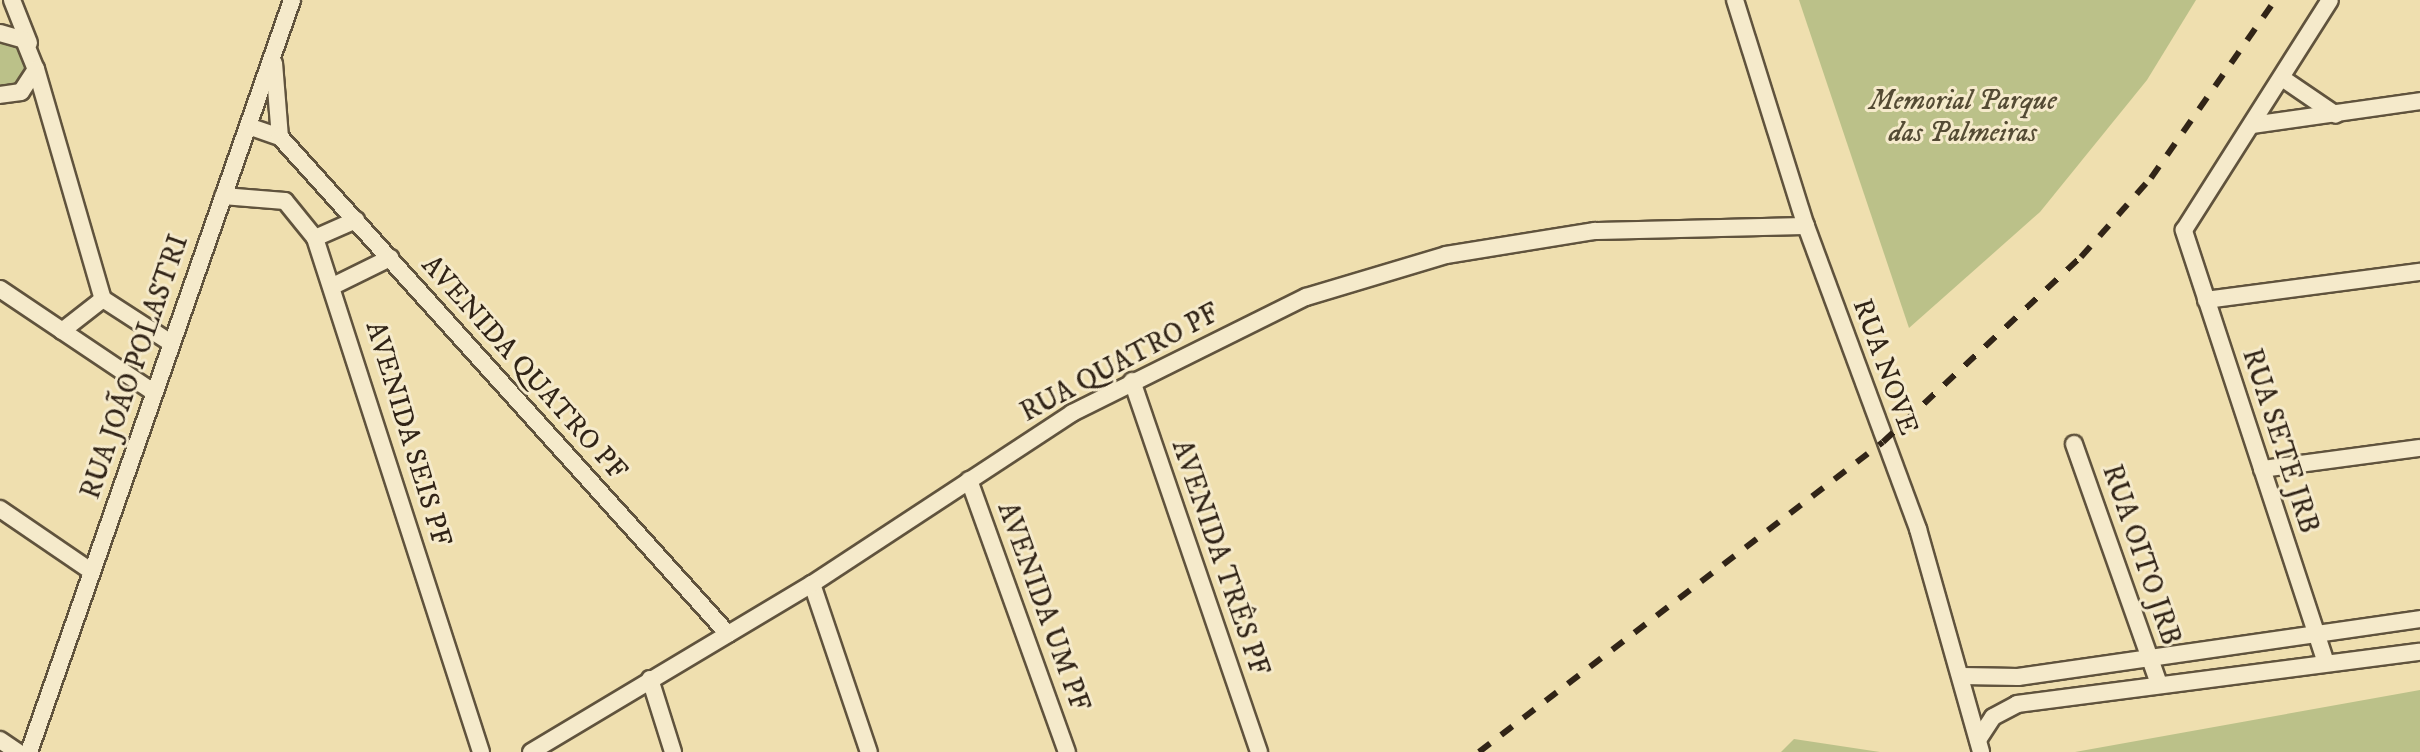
<!DOCTYPE html>
<meta charset="utf-8">
<style>
body{margin:0}
#map{position:relative;width:2420px;height:752px;overflow:hidden;background:#efdfaf;font-family:"IM FELL DW Pica",serif}
div>[style]{position:absolute}
.green>*{inset:0;background:#bbc189}
.roads{filter:drop-shadow(2px 0 #60533d) drop-shadow(-2px 0 #60533d) drop-shadow(0 2px #60533d) drop-shadow(0 -2px #60533d)}
.minor>*{height:16px;margin:-8px;padding:0 8px;transform-origin:8px;border-radius:8px;background:#f5eacb}
.rail>*{height:6px;margin-top:-3px;transform-origin:0;background:repeating-linear-gradient(90deg,#312417 0 14px,transparent 0 28px)}
span{translate:-50% -50%;white-space:nowrap;text-align:center;line-height:1.15;-webkit-text-stroke:6px #f5eacb;paint-order:stroke}
.park-label{font-size:28px;color:#544b34;font-style:italic}
.street-label{font-size:28px;color:#312417}
</style>
<div id="map">
<div class="green">
<div style="clip-path:polygon(1799px 0,2196px 0,2147px 80px,2040px 212px,1909px 328px)"></div>
<div style="clip-path:polygon(0 35px,23px 41px,29px 81px,0 93px)"></div>
<div style="clip-path:polygon(2420px 690px,2420px 752px,2075px 752px)"></div>
<div style="clip-path:polygon(1794px 739px,1880px 752px,1781px 752px)"></div>
</div>
<div class="roads">
<div class="minor">
<div style="left:12px;top:0;width:46px;rotate:68.4deg"></div>
<div style="left:1735px;top:0;width:237px;rotate:72.6deg"></div>
<div style="left:1806px;top:226px;width:323px;rotate:69.7deg"></div>
<div style="left:1918px;top:529px;width:232px;rotate:74.2deg"></div>
<div style="left:0;top:33px;width:25px;rotate:16deg"></div>
<div style="left:24px;top:40px;width:31px;rotate:68deg"></div>
<div style="left:36px;top:69px;width:27px;rotate:123deg"></div>
<div style="left:21px;top:92px;width:21px;rotate:172deg"></div>
<div style="left:274px;top:63px;width:74px;rotate:85.4deg"></div>
<div style="left:36px;top:69px;width:240px;rotate:73.8deg"></div>
<div style="left:103px;top:299px;width:81px;rotate:32.9deg"></div>
<div style="left:2282px;top:78px;width:65px;rotate:34.4deg"></div>
<div style="left:2252px;top:125px;width:170px;rotate:-8.1deg"></div>
<div style="left:248px;top:126px;width:34px;rotate:19deg"></div>
<div style="left:280px;top:137px;width:669px;rotate:47.97deg"></div>
<div style="left:223px;top:196px;width:62px;rotate:4.6deg"></div>
<div style="left:285px;top:201px;width:48px;rotate:51deg"></div>
<div style="left:315px;top:238px;width:540px;rotate:72.1deg"></div>
<div style="left:315px;top:238px;width:45px;rotate:-23.7deg"></div>
<div style="left:333px;top:286px;width:64px;rotate:-26.2deg"></div>
<div style="left:0;top:289px;width:184px;rotate:33.9deg"></div>
<div style="left:2206px;top:300px;width:216px;rotate:-7.5deg"></div>
<div style="left:62px;top:331px;width:52px;rotate:-38deg"></div>
<div style="left:1132px;top:381px;width:392px;rotate:71.1deg"></div>
<div style="left:2074px;top:444px;width:255px;rotate:70.5deg"></div>
<div style="left:2262px;top:469px;width:159px;rotate:-7.6deg"></div>
<div style="left:969px;top:480px;width:289px;rotate:70.2deg"></div>
<div style="left:0;top:509px;width:110px;rotate:34.3deg"></div>
<div style="left:812px;top:584px;width:177px;rotate:71.3deg"></div>
<div style="left:2326px;top:663px;width:456px;rotate:-108.2deg"></div>
<div style="left:2184px;top:230px;width:272px;rotate:-57.6deg"></div>
<div style="left:1962px;top:676px;width:56px;rotate:1deg"></div>
<div style="left:2018px;top:677px;width:406px;rotate:-8.2deg"></div>
<div style="left:650px;top:679px;width:77px;rotate:72.5deg"></div>
<div style="left:0;top:740px;width:22px;rotate:34deg"></div>
<div style="left:1978px;top:740px;width:27px;rotate:-57deg"></div>
<div style="left:1993px;top:717px;width:27px;rotate:-28deg"></div>
<div style="left:2017px;top:704px;width:406px;rotate:-7.4deg"></div>
<div style="left:29px;top:752px;width:797px;rotate:-70.72deg"></div>
<div style="left:531px;top:752px;width:327px;rotate:-30.9deg"></div>
<div style="left:812px;top:584px;width:311px;rotate:-33.3deg"></div>
<div style="left:1072px;top:413px;width:261px;rotate:-26.4deg"></div>
<div style="left:1306px;top:297px;width:146px;rotate:-16.7deg"></div>
<div style="left:1446px;top:255px;width:151px;rotate:-9.2deg"></div>
<div style="left:1595px;top:231px;width:211px;rotate:-1.4deg"></div>
</div>
</div>
<div class="rail">
<div style="left:1479px;top:752px;width:509px;rotate:-37.5deg"></div>
<div style="left:1883px;top:442px;width:271px;rotate:-43.1deg"></div>
<div style="left:2081px;top:257px;width:106px;rotate:-48.5deg"></div>
<div style="left:2151px;top:178px;width:217px;rotate:-55.1deg"></div>
</div>
<div class="park-label">
<span style="left:1963px;top:117px">Memorial Parque<br>das Palmeiras</span>
</div>
<div class="street-label">
<span style="left:1120px;top:363px;rotate:-28deg">RUA QUATRO PF</span>
<span style="left:135px;top:367px;rotate:-71deg">RUA JOÃO POLASTRI</span>
<span style="left:1885px;top:367px;rotate:70deg">RUA NOVE</span>
<span style="left:524px;top:368px;rotate:48deg">AVENIDA QUATRO PF</span>
<span style="left:408px;top:434px;rotate:73deg">AVENIDA SEIS PF</span>
<span style="left:2280px;top:441px;rotate:72deg">RUA SETE JRB</span>
<span style="left:2141px;top:555px;rotate:71deg">RUA OITO JRB</span>
<span style="left:1220px;top:558px;rotate:71deg">AVENIDA TRÊS PF</span>
<span style="left:1043px;top:607px;rotate:70deg">AVENIDA UM PF</span>
</div>
</div>
